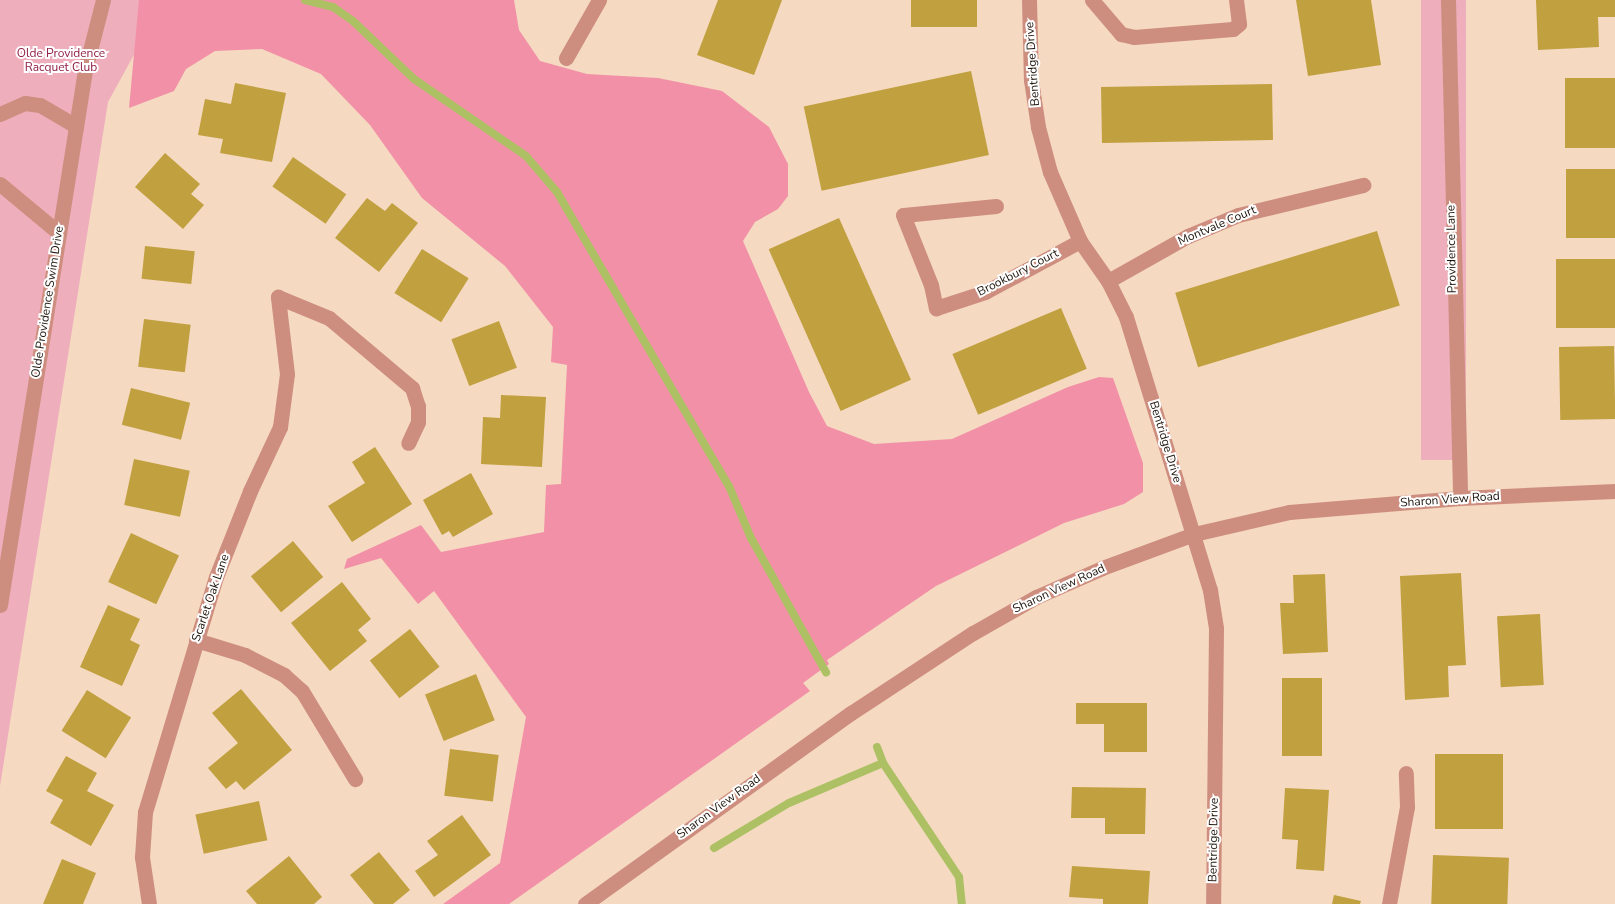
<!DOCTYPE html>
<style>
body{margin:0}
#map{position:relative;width:1615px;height:904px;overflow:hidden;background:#f5d9c1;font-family:"Nunito Sans",sans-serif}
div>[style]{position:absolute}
.green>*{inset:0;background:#eeaebb;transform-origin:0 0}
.forest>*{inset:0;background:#f290a7}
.stream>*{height:8px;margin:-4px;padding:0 4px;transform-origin:4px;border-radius:4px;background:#adc164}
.building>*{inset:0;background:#c1a03f;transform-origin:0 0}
.minor>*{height:15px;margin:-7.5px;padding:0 7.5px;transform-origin:7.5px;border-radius:7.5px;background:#ce8e7f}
span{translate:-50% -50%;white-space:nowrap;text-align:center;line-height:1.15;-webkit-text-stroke:4px #fff;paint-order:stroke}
.park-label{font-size:12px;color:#901e46}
.street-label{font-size:12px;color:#1f150c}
</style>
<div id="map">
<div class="green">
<div style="clip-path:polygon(0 0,164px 0,108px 102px,0 786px)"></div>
<div style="left:1421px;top:0;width:45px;height:460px"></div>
</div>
<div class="forest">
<div style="clip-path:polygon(139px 0,514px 0,519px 30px,540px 61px,587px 74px,658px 78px,722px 91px,769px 127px,788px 164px,788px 196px,778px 209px,755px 222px,743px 241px,809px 392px,827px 426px,874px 444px,952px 439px,1068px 387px,1099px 377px,1113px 378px,1143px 463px,1143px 492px,1124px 504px,1064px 523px,936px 586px,827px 660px,829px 664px,803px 683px,810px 691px,509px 904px,443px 904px,500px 863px,526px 717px,434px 591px,418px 604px,381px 558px,344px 569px,347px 559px,421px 525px,441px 552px,544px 532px,546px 485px,561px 484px,567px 365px,551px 362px,553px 327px,505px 266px,422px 198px,370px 125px,321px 74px,262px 49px,215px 51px,186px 69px,174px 91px,129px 108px)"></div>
</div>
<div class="stream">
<div style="left:305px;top:0;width:29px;rotate:14deg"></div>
<div style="left:333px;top:7px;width:24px;rotate:35deg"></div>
<div style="left:353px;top:21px;width:84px;rotate:43.6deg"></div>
<div style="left:414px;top:79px;width:136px;rotate:34.5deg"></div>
<div style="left:526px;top:156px;width:48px;rotate:49.3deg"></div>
<div style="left:557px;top:192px;width:341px;rotate:59.7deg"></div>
<div style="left:729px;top:486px;width:56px;rotate:67.1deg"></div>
<div style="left:751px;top:538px;width:154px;rotate:60.8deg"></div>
<div style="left:877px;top:747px;width:17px;rotate:69deg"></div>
<div style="left:883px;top:763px;width:137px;rotate:56.3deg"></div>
<div style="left:959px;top:877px;width:27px;rotate:84deg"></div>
<div style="left:714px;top:848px;width:87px;rotate:-31deg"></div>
<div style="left:789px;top:803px;width:102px;rotate:-23.1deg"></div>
</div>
<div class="building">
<div style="clip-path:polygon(718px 0,782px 0,754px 75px,697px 55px)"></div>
<div style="left:911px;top:0;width:66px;height:27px"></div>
<div style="clip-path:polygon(1296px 0,1371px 0,1381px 65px,1308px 76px)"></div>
<div style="clip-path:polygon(1536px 0,1615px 0,1615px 17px,1598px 17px,1599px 47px,1538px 50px)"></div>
<div style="left:971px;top:71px;width:86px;height:171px;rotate:78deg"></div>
<div style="left:1615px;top:78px;width:70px;height:50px;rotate:90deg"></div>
<div style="clip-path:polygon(235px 83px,286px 93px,272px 162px,220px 153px,223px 139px,198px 135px,205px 99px,231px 104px)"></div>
<div style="left:1272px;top:84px;width:56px;height:171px;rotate:89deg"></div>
<div style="clip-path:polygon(165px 153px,200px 184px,191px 194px,204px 205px,183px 229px,135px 187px)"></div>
<div style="left:293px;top:157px;width:65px;height:36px;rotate:35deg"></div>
<div style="left:1615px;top:169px;width:69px;height:49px;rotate:90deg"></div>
<div style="clip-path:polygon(367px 198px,385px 211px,392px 203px,418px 223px,379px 272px,335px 238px)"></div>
<div style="left:839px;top:218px;width:177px;height:77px;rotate:66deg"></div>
<div style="left:1377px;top:231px;width:78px;height:211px;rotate:73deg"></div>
<div style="left:145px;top:246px;width:50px;height:33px;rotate:6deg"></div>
<div style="left:422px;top:249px;width:55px;height:52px;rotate:32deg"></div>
<div style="left:1615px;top:259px;width:69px;height:59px;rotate:90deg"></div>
<div style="left:1061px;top:308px;width:66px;height:118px;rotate:67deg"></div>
<div style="left:144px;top:319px;width:47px;height:48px;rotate:7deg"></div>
<div style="left:499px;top:321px;width:50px;height:51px;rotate:69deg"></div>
<div style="left:1614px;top:346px;width:73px;height:55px;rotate:89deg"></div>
<div style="left:131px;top:388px;width:61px;height:38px;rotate:14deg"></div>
<div style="clip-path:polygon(501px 395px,546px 397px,542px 467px,481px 464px,483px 417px,500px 418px)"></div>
<div style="clip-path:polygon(375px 447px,412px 504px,352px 542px,328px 506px,365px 483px,352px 462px)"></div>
<div style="left:134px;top:459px;width:57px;height:47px;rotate:12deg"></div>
<div style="clip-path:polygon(471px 473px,493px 514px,453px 537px,449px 531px,442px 535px,423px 500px)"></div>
<div style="left:131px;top:533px;width:53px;height:54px;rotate:25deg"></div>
<div style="left:293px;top:541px;width:47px;height:55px;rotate:50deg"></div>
<div style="clip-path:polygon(1461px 573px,1466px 665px,1448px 666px,1449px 697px,1405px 700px,1400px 576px)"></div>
<div style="clip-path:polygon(1325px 574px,1328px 652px,1283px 654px,1280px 603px,1294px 603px,1293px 575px)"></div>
<div style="clip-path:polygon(342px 582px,371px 619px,358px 630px,367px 641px,330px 671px,291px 623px)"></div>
<div style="clip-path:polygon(108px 605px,140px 619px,130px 640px,140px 645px,122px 686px,80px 667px)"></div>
<div style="left:1540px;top:614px;width:71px;height:43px;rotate:87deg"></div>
<div style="left:410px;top:629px;width:48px;height:51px;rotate:52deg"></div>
<div style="left:476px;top:674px;width:50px;height:55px;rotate:68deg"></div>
<div style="left:1322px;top:678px;width:78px;height:40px;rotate:90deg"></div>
<div style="clip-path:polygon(241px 689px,292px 750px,244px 790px,236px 781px,226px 789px,208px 768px,238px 743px,212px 713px)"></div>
<div style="left:87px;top:690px;width:52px;height:48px;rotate:32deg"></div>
<div style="clip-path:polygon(1076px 703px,1147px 703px,1147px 752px,1104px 752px,1104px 724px,1076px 724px)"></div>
<div style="left:450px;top:749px;width:49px;height:47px;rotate:7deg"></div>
<div style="left:1435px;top:754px;width:68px;height:75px"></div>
<div style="clip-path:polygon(66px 756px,97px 773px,87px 791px,114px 805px,91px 846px,50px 823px,63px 800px,46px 791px)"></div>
<div style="clip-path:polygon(1072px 787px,1146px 788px,1145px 834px,1105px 834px,1105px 818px,1071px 818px)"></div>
<div style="clip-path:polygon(1285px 788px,1329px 790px,1324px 871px,1296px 869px,1298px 840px,1282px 839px)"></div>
<div style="left:259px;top:801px;width:40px;height:65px;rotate:78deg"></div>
<div style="clip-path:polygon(462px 815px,491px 855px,434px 897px,415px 871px,438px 855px,427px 841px)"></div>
<div style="clip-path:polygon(379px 852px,410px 890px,393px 904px,374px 904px,350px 875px)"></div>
<div style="left:1433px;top:855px;width:76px;height:49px;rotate:2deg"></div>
<div style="clip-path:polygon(289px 856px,322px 897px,314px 904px,257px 904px,246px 891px)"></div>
<div style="clip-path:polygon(62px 859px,96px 873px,83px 904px,43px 904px)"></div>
<div style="clip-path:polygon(1072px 866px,1150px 871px,1148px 904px,1103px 904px,1103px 899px,1069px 897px)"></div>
<div style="clip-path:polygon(1334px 895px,1361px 901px,1360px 904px,1332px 904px)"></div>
</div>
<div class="minor">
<div style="left:1029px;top:0;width:80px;rotate:88.6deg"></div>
<div style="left:1031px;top:80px;width:48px;rotate:81.5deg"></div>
<div style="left:1038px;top:127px;width:47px;rotate:75.1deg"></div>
<div style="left:1050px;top:172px;width:75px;rotate:66.5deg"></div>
<div style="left:1080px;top:241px;width:49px;rotate:55deg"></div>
<div style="left:1108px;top:281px;width:40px;rotate:63.4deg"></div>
<div style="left:1126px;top:317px;width:286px;rotate:72.9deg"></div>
<div style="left:1210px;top:590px;width:39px;rotate:81deg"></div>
<div style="left:1216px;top:629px;width:275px;rotate:90.6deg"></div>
<div style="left:1092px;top:0;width:45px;rotate:49.5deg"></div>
<div style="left:1121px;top:34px;width:13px;rotate:13deg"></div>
<div style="left:1134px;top:37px;width:99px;rotate:-4.6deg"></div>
<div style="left:1233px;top:29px;width:8px;rotate:-40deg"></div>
<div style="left:1239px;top:24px;width:24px;rotate:-97deg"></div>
<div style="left:1448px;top:0;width:498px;rotate:88.6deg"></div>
<div style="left:566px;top:58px;width:67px;rotate:-60.4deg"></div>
<div style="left:0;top:114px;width:27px;rotate:-24deg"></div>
<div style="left:25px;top:103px;width:15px;rotate:8deg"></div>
<div style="left:40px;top:105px;width:42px;rotate:30.3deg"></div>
<div style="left:0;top:184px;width:77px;rotate:39.7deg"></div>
<div style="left:996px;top:206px;width:93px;rotate:174.5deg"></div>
<div style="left:903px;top:215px;width:75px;rotate:68.2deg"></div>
<div style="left:931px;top:285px;width:24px;rotate:78deg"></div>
<div style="left:936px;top:308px;width:52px;rotate:-18.1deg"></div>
<div style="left:985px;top:292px;width:108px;rotate:-28.2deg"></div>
<div style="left:1108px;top:281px;width:92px;rotate:-29.4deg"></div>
<div style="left:1188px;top:236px;width:54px;rotate:-22.8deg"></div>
<div style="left:1238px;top:215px;width:129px;rotate:-13.5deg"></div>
<div style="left:0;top:605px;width:542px;rotate:-80.97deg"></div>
<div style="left:85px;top:70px;width:72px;rotate:-75.6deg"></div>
<div style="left:196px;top:640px;width:51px;rotate:17deg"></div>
<div style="left:245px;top:655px;width:44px;rotate:27.1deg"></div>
<div style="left:284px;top:675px;width:24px;rotate:42deg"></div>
<div style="left:302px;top:691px;width:103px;rotate:58.9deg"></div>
<div style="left:149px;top:904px;width:48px;rotate:-98.5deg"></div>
<div style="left:142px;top:857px;width:45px;rotate:-86.2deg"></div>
<div style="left:145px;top:812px;width:245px;rotate:-73.2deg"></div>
<div style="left:216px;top:577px;width:92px;rotate:-68.4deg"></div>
<div style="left:250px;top:491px;width:71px;rotate:-64.9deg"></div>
<div style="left:280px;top:427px;width:53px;rotate:-82.5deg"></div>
<div style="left:287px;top:374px;width:78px;rotate:-96.7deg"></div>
<div style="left:278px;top:297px;width:55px;rotate:22.4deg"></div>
<div style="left:329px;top:318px;width:109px;rotate:40.1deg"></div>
<div style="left:412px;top:388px;width:19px;rotate:72deg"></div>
<div style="left:418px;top:406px;width:16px;rotate:90deg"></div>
<div style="left:418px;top:422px;width:23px;rotate:115deg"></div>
<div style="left:585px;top:904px;width:327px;rotate:-35.7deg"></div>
<div style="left:851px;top:713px;width:146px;rotate:-33.3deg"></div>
<div style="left:973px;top:633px;width:73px;rotate:-29.7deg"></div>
<div style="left:1036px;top:597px;width:72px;rotate:-23.7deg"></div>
<div style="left:1102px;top:568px;width:98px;rotate:-20.3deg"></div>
<div style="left:1194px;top:534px;width:98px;rotate:-13deg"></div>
<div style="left:1289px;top:512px;width:172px;rotate:-4.7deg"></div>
<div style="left:1460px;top:498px;width:155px;rotate:-2.6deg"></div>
<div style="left:1389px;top:904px;width:99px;rotate:-79.5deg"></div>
<div style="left:1407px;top:807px;width:34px;rotate:-92deg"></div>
</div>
<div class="park-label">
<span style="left:61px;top:61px">Olde Providence<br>Racquet Club</span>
</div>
<div class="street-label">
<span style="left:1033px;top:64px;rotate:-94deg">Bentridge Drive</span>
<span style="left:1217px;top:226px;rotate:-23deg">Montvale Court</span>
<span style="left:1452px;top:249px;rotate:-91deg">Providence Lane</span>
<span style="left:1018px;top:273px;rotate:-27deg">Brookbury Court</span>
<span style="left:48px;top:302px;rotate:-81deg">Olde Providence Swim Drive</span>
<span style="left:1165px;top:442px;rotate:73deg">Bentridge Drive</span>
<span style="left:1450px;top:500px;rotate:-4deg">Sharon View Road</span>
<span style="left:1059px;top:589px;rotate:-25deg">Sharon View Road</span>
<span style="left:211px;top:598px;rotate:-71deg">Scarlet Oak Lane</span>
<span style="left:719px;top:807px;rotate:-36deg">Sharon View Road</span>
<span style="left:1214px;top:840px;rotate:-89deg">Bentridge Drive</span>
</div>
</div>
